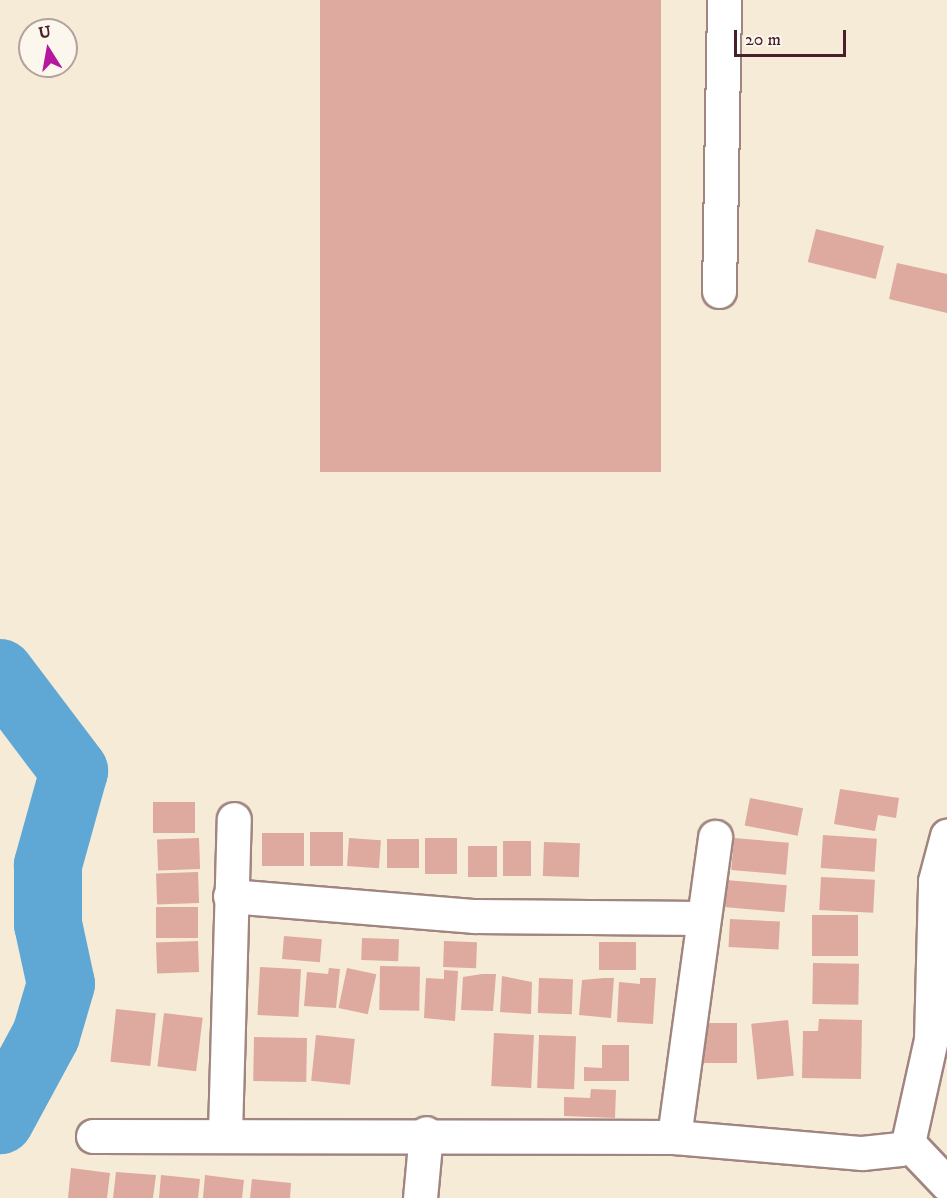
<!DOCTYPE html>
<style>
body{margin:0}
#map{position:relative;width:947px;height:1198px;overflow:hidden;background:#f6ebd6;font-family:"IM FELL DW Pica",serif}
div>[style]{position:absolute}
.river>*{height:68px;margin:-34px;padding:0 34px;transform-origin:34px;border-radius:34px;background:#5fa7d5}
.building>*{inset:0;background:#dea99f;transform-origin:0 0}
.roads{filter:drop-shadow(2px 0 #a08580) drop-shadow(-2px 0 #a08580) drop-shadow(0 2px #a08580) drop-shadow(0 -2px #a08580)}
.street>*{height:33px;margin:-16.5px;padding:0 16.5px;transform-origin:16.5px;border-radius:16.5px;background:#fff}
span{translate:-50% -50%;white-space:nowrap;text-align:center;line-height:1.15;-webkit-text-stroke:4.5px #fbf7ec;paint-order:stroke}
.north{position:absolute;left:18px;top:18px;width:60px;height:60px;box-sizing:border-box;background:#fbf7ec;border:2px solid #b4a19f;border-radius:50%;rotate:349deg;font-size:16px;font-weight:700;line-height:24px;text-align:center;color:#4a1f2b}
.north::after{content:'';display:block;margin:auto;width:21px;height:27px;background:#b5179e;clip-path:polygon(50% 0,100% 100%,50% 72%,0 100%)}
.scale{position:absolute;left:734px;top:30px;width:112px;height:27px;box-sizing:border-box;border:3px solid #4a1f2b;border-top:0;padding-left:8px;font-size:18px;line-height:21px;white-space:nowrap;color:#4a1f2b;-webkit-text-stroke:4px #fbf7ec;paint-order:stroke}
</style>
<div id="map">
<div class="river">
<div style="left:0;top:673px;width:123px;rotate:52.9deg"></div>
<div style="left:74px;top:771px;width:98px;rotate:105.5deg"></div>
<div style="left:48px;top:865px;width:59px;rotate:90deg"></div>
<div style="left:48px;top:924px;width:61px;rotate:77.8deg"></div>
<div style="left:61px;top:984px;width:53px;rotate:106.4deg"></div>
<div style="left:46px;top:1035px;width:97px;rotate:118.4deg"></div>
</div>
<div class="building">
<div style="left:320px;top:0;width:341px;height:472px"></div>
<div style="left:816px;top:229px;width:70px;height:34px;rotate:14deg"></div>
<div style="clip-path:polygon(897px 263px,947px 274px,947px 313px,889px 299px)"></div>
<div style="clip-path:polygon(840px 789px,899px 798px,896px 818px,878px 815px,875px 831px,834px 824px)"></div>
<div style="left:750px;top:798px;width:54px;height:28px;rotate:11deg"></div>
<div style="left:195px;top:802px;width:31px;height:42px;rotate:90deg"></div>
<div style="left:310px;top:832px;width:33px;height:34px"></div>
<div style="left:262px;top:833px;width:42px;height:33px"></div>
<div style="left:823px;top:835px;width:54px;height:33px;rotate:4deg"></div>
<div style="left:199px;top:838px;width:31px;height:42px;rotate:88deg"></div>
<div style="left:349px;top:838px;width:32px;height:28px;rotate:4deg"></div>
<div style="left:425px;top:838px;width:32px;height:36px"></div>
<div style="left:734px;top:838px;width:55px;height:32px;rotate:5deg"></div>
<div style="left:387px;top:839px;width:32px;height:29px"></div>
<div style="left:503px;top:841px;width:28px;height:35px"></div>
<div style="left:544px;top:842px;width:36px;height:34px;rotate:2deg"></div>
<div style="left:468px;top:846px;width:29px;height:31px"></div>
<div style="left:198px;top:872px;width:31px;height:42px;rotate:88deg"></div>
<div style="left:821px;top:877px;width:54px;height:33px;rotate:3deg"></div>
<div style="left:726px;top:880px;width:61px;height:27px;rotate:5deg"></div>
<div style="left:198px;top:907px;width:31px;height:42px;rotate:90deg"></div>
<div style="left:812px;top:915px;width:46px;height:41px"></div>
<div style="left:730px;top:919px;width:50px;height:28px;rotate:3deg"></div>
<div style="left:284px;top:936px;width:38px;height:23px;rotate:5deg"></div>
<div style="left:362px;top:938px;width:37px;height:22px;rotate:2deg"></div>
<div style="left:198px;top:941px;width:31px;height:42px;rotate:88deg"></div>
<div style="left:444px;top:941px;width:33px;height:26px;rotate:2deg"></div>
<div style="left:599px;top:942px;width:37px;height:28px"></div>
<div style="left:813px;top:963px;width:46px;height:41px;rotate:1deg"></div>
<div style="left:380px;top:966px;width:40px;height:44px;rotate:1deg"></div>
<div style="left:260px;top:967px;width:41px;height:48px;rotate:3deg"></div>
<div style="clip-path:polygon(329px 968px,340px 969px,336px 1008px,304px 1006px,307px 972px,328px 974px)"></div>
<div style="left:347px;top:968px;width:30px;height:41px;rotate:12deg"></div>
<div style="clip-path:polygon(444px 970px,458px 971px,455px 1021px,424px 1018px,426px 978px,444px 979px)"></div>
<div style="clip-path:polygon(482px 974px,496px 974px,493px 1011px,461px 1010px,463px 977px)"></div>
<div style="clip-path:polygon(502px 976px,532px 982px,531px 1014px,500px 1012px)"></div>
<div style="left:539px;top:978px;width:34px;height:35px;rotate:2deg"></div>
<div style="clip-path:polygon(604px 978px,614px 978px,611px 1018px,579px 1015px,582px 980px)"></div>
<div style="clip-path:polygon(640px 978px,656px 978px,653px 1024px,617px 1022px,619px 982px,640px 984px)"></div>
<div style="left:116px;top:1009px;width:40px;height:53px;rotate:6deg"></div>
<div style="left:164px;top:1013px;width:39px;height:54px;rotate:7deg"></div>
<div style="clip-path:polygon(819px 1019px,862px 1020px,861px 1079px,802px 1078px,803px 1031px,818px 1031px)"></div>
<div style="left:788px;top:1020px;width:56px;height:37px;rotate:84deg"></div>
<div style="left:693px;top:1023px;width:44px;height:40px"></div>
<div style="left:494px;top:1033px;width:40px;height:53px;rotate:3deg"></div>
<div style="left:316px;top:1035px;width:39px;height:46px;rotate:6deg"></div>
<div style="left:539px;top:1035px;width:37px;height:53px;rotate:2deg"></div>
<div style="left:254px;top:1037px;width:53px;height:44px;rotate:1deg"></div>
<div style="clip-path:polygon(602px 1045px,629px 1045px,629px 1081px,584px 1081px,584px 1067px,602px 1068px)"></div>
<div style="clip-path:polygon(591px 1089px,616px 1090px,615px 1118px,564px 1116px,564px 1097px,590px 1098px)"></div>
<div style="clip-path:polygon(71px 1168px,110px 1173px,107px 1198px,68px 1198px)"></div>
<div style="clip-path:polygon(116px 1172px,156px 1175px,153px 1198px,113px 1198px)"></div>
<div style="clip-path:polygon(161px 1175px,200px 1179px,198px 1198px,159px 1198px)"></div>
<div style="clip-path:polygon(205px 1175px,244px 1180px,242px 1198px,203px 1198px)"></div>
<div style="clip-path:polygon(252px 1179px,291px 1183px,290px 1198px,250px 1198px)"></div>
</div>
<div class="roads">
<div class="street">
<div style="left:719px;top:291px;width:291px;rotate:-89deg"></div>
<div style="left:230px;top:896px;width:246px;rotate:4.7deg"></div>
<div style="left:475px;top:916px;width:227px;rotate:0.5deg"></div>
<div style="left:225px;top:1133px;width:314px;rotate:-88.4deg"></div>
<div style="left:93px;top:1136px;width:581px;rotate:0.1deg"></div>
<div style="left:674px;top:1137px;width:189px;rotate:4.9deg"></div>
<div style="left:862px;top:1153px;width:38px;rotate:-6deg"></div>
<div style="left:900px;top:1149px;width:10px;rotate:-37deg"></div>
<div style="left:908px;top:1143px;width:107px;rotate:-77.5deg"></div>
<div style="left:931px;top:1039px;width:158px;rotate:-88.5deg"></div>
<div style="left:935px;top:881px;width:47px;rotate:-75.1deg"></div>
<div style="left:674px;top:1137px;width:303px;rotate:-82.2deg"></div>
<div style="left:908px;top:1143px;width:57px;rotate:46.4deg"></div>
<div style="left:420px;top:1198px;width:65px;rotate:-84.7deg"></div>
</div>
</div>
<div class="north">U</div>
<div class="scale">20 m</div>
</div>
